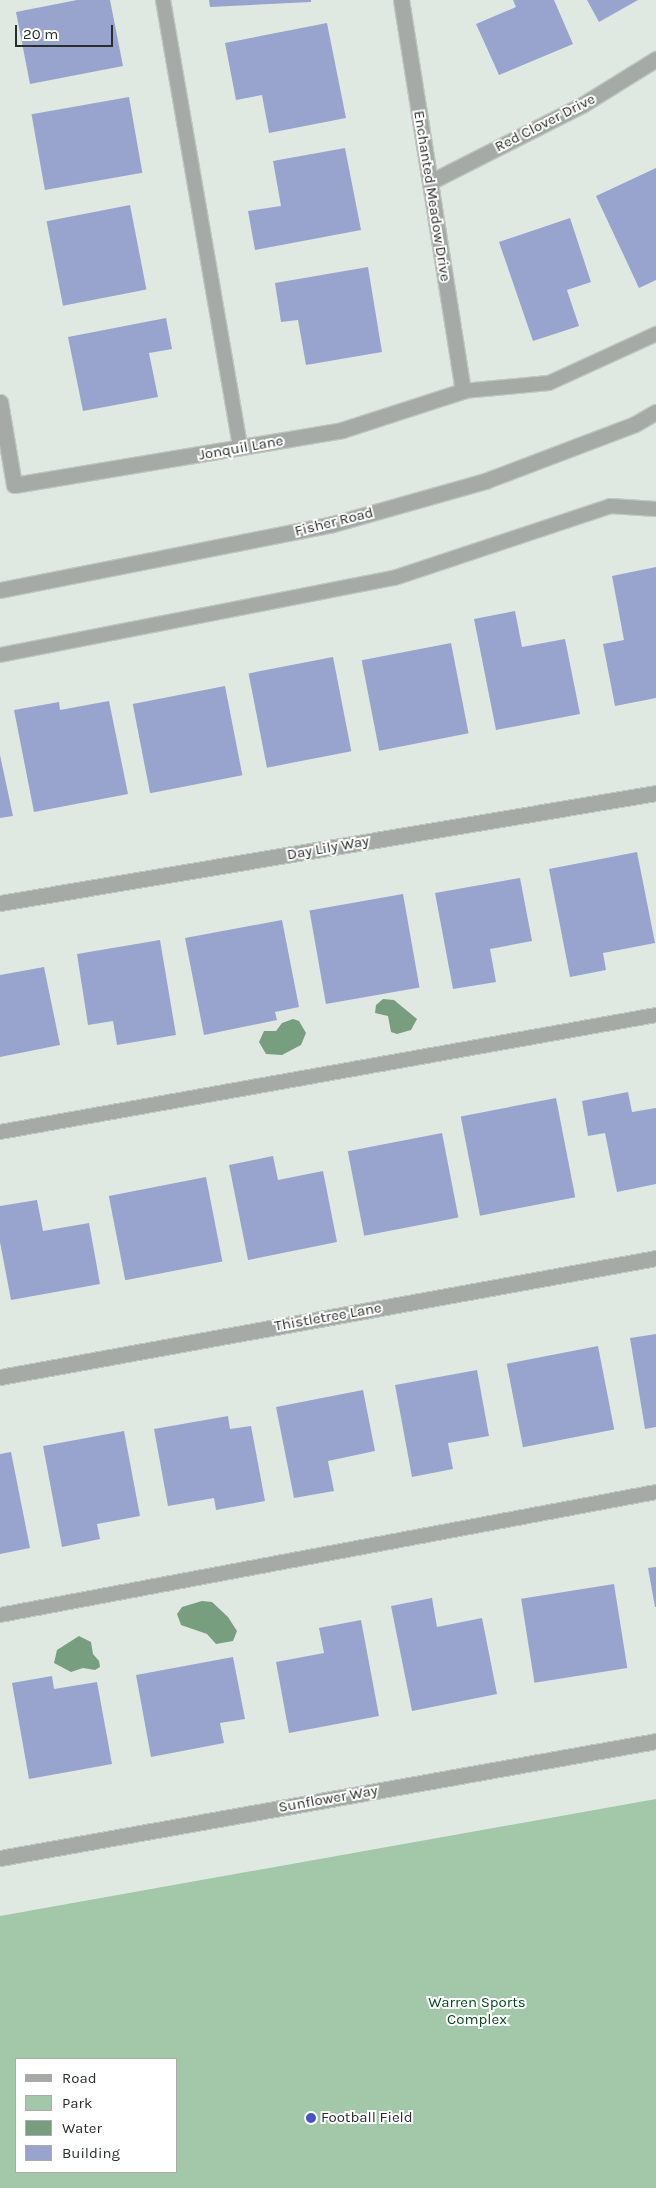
<!DOCTYPE html>
<style>
body{margin:0}
#map{position:relative;width:656px;height:2188px;overflow:hidden;background:#dfe9e1;font-family:Karla,sans-serif}
div>[style]{position:absolute}
.green>*{inset:0;background:#a2c7a9}
.water>*{inset:0;background:#779e7f}
.building>*{inset:0;background:#99a4ce;transform-origin:0 0}
.roads{filter:drop-shadow(1px 0 #bec7c0) drop-shadow(-1px 0 #bec7c0) drop-shadow(0 1px #bec7c0) drop-shadow(0 -1px #bec7c0)}
.service>*{height:14px;margin:-7px;padding:0 7px;transform-origin:7px;border-radius:7px;background:#a5aaa6}
.minor>*{height:15px;margin:-7.5px;padding:0 7.5px;transform-origin:7.5px;border-radius:7.5px;background:#a5aaa6}
.tertiary>*{height:15px;margin:-7.5px;padding:0 7.5px;transform-origin:7.5px;border-radius:7.5px;background:#a5aaa6}
.dots>*{width:14px;height:14px;translate:-50% -50%;box-sizing:border-box;border:2px solid #fff;border-radius:50%}
span{translate:-50% -50%;white-space:nowrap;text-align:center;line-height:1.15;-webkit-text-stroke:4px #fff;paint-order:stroke}
.street-label{font-size:15px;color:#2a2e2b}
.park-label{font-size:15px;color:#044920}
.poi-label{font-size:15px;color:#2a2e2b}
.left{translate:0 -50%;text-align:left}
.legend{position:absolute;left:15px;top:2058px;width:162px;height:115px;box-sizing:border-box;background:#fff;border:1px solid #aaabaa;margin:0;padding:6px 9px;list-style:none;font-size:15px;color:#2a2e2b}
.legend li{display:flex;align-items:center;gap:10px;height:25px}
.legend b{width:25px;border:1px solid #aaabaa}
.scale{position:absolute;left:15px;top:25px;width:98px;height:22px;box-sizing:border-box;border:2px solid #2a2e2b;border-top:0;padding-left:6px;font-size:15px;line-height:18px;white-space:nowrap;color:#2a2e2b;-webkit-text-stroke:4px #fff;paint-order:stroke}
</style>
<div id="map">
<div class="green">
<div style="clip-path:polygon(evenodd,656px 1799px,656px 2188px,0 2188px,0 1916px,656px 1799px,176px 2059px,176px 2172px,16px 2172px,16px 2059px,176px 2059px)"></div>
</div>
<div class="water">
<div style="clip-path:polygon(383px 999px,394px 1000px,417px 1019px,411px 1030px,397px 1034px,391px 1032px,388px 1016px,375px 1013px,376px 1005px)"></div>
<div style="clip-path:polygon(293px 1019px,299px 1021px,306px 1033px,301px 1045px,282px 1055px,266px 1054px,259px 1042px,264px 1031px,276px 1031px,282px 1023px)"></div>
<div style="clip-path:polygon(202px 1601px,212px 1602px,228px 1617px,237px 1631px,233px 1641px,216px 1644px,207px 1634px,181px 1625px,177px 1614px,182px 1607px)"></div>
<div style="clip-path:polygon(79px 1636px,91px 1642px,93px 1654px,99px 1661px,100px 1667px,95px 1670px,83px 1668px,71px 1672px,54px 1663px,57px 1650px)"></div>
</div>
<div class="building">
<div style="clip-path:polygon(77px 0,110px 0,123px 66px,30px 84px,16px 12px)"></div>
<div style="clip-path:polygon(209px 0,311px 0,311px 2px,210px 7px)"></div>
<div style="clip-path:polygon(513px 0,554px 0,573px 44px,499px 75px,476px 24px,516px 7px)"></div>
<div style="clip-path:polygon(587px 0,638px 0,599px 22px)"></div>
<div style="clip-path:polygon(327px 23px,346px 118px,269px 133px,262px 95px,236px 100px,225px 43px)"></div>
<div style="left:129px;top:97px;width:77px;height:99px;rotate:80deg"></div>
<div style="clip-path:polygon(345px 148px,361px 230px,255px 250px,248px 211px,281px 206px,273px 161px)"></div>
<div style="clip-path:polygon(656px 168px,656px 280px,639px 288px,596px 196px)"></div>
<div style="left:130px;top:205px;width:86px;height:85px;rotate:79deg"></div>
<div style="clip-path:polygon(570px 218px,591px 282px,567px 290px,579px 326px,533px 341px,499px 242px)"></div>
<div style="clip-path:polygon(368px 267px,382px 352px,306px 365px,298px 320px,281px 322px,275px 283px)"></div>
<div style="clip-path:polygon(166px 318px,172px 349px,149px 353px,158px 397px,83px 411px,68px 337px)"></div>
<div style="clip-path:polygon(656px 567px,656px 698px,615px 706px,603px 644px,624px 640px,612px 576px)"></div>
<div style="clip-path:polygon(515px 611px,522px 647px,565px 639px,580px 714px,496px 730px,474px 619px)"></div>
<div style="left:451px;top:643px;width:92px;height:91px;rotate:79deg"></div>
<div style="left:333px;top:657px;width:96px;height:86px;rotate:79deg"></div>
<div style="left:225px;top:686px;width:91px;height:94px;rotate:79deg"></div>
<div style="clip-path:polygon(109px 701px,128px 794px,34px 812px,14px 710px,59px 702px,60px 710px)"></div>
<div style="clip-path:polygon(0 755px,13px 816px,0 818px)"></div>
<div style="clip-path:polygon(637px 852px,655px 943px,603px 953px,606px 970px,570px 977px,549px 869px)"></div>
<div style="clip-path:polygon(520px 878px,532px 941px,490px 949px,496px 982px,453px 989px,435px 893px)"></div>
<div style="left:403px;top:894px;width:95px;height:95px;rotate:80deg"></div>
<div style="clip-path:polygon(282px 920px,299px 1007px,275px 1012px,277px 1020px,204px 1035px,185px 938px)"></div>
<div style="clip-path:polygon(160px 940px,176px 1035px,117px 1045px,113px 1021px,88px 1025px,77px 954px)"></div>
<div style="clip-path:polygon(44px 967px,60px 1045px,0 1057px,0 975px)"></div>
<div style="clip-path:polygon(628px 1092px,632px 1112px,656px 1108px,656px 1184px,617px 1192px,605px 1133px,588px 1136px,582px 1101px)"></div>
<div style="left:556px;top:1098px;width:101px;height:97px;rotate:79deg"></div>
<div style="left:442px;top:1133px;width:86px;height:96px;rotate:79deg"></div>
<div style="clip-path:polygon(273px 1156px,278px 1180px,323px 1171px,337px 1242px,248px 1260px,229px 1165px)"></div>
<div style="left:206px;top:1177px;width:86px;height:99px;rotate:79deg"></div>
<div style="clip-path:polygon(37px 1200px,43px 1231px,89px 1223px,100px 1284px,11px 1300px,0 1242px,0 1206px)"></div>
<div style="clip-path:polygon(656px 1334px,656px 1427px,645px 1429px,630px 1338px)"></div>
<div style="left:598px;top:1346px;width:85px;height:93px;rotate:79deg"></div>
<div style="clip-path:polygon(477px 1370px,489px 1436px,448px 1443px,453px 1469px,412px 1477px,395px 1385px)"></div>
<div style="clip-path:polygon(363px 1390px,375px 1451px,328px 1461px,334px 1491px,294px 1498px,276px 1407px)"></div>
<div style="clip-path:polygon(228px 1416px,230px 1429px,251px 1426px,265px 1501px,216px 1510px,214px 1498px,168px 1506px,154px 1429px)"></div>
<div style="clip-path:polygon(124px 1431px,140px 1516px,97px 1524px,100px 1539px,62px 1547px,43px 1446px)"></div>
<div style="clip-path:polygon(11px 1452px,30px 1548px,0 1554px,0 1454px)"></div>
<div style="clip-path:polygon(656px 1567px,656px 1607px,655px 1607px,648px 1568px)"></div>
<div style="left:614px;top:1584px;width:85px;height:94px;rotate:81deg"></div>
<div style="clip-path:polygon(432px 1598px,437px 1627px,482px 1618px,497px 1694px,412px 1711px,391px 1606px)"></div>
<div style="clip-path:polygon(361px 1620px,379px 1716px,289px 1733px,276px 1662px,324px 1653px,319px 1628px)"></div>
<div style="clip-path:polygon(233px 1657px,245px 1719px,220px 1723px,224px 1743px,151px 1757px,136px 1675px)"></div>
<div style="clip-path:polygon(52px 1676px,54px 1689px,97px 1682px,112px 1764px,29px 1779px,12px 1683px)"></div>
</div>
<div class="roads">
<div class="service">
<div style="left:163px;top:0;width:455px;rotate:80.2deg"></div>
<div style="left:463px;top:391px;width:86px;rotate:-5.3deg"></div>
<div style="left:549px;top:383px;width:118px;rotate:-24.6deg"></div>
<div style="left:0;top:655px;width:401px;rotate:-11.1deg"></div>
<div style="left:394px;top:578px;width:228px;rotate:-18.4deg"></div>
<div style="left:610px;top:506px;width:46px;rotate:3.7deg"></div>
<div style="left:0;top:1132px;width:666px;rotate:-10.11deg"></div>
<div style="left:0;top:1615px;width:667px;rotate:-10.62deg"></div>
</div>
<div class="minor">
<div style="left:432px;top:181px;width:168px;rotate:-26.9deg"></div>
<div style="left:582px;top:105px;width:87px;rotate:-31.9deg"></div>
<div style="left:0;top:402px;width:84px;rotate:80.4deg"></div>
<div style="left:14px;top:485px;width:333px;rotate:-9.5deg"></div>
<div style="left:342px;top:430px;width:127px;rotate:-17.9deg"></div>
<div style="left:463px;top:391px;width:396px;rotate:-99deg"></div>
<div style="left:0;top:903px;width:665px;rotate:-9.52deg"></div>
<div style="left:0;top:1377px;width:667px;rotate:-10.28deg"></div>
<div style="left:0;top:1858px;width:666px;rotate:-10.11deg"></div>
</div>
<div class="tertiary">
<div style="left:0;top:590px;width:339px;rotate:-11.2deg"></div>
<div style="left:333px;top:524px;width:158px;rotate:-15.8deg"></div>
<div style="left:485px;top:481px;width:160px;rotate:-20.8deg"></div>
<div style="left:635px;top:424px;width:24px;rotate:-30deg"></div>
</div>
</div>
<div class="dots">
<div style="left:311px;top:2118px;background:#4753c8"></div>
</div>
<div class="street-label">
<span style="left:545px;top:123px;rotate:-27deg">Red Clover Drive</span>
<span style="left:432px;top:196px;rotate:81deg">Enchanted Meadow Drive</span>
<span style="left:241px;top:448px;rotate:-10deg">Jonquil Lane</span>
<span style="left:334px;top:522px;rotate:-14deg">Fisher Road</span>
<span style="left:328px;top:848px;rotate:-10deg">Day Lily Way</span>
<span style="left:328px;top:1317px;rotate:-10deg">Thistletree Lane</span>
<span style="left:328px;top:1799px;rotate:-10deg">Sunflower Way</span>
</div>
<div class="park-label">
<span style="left:477px;top:2011px">Warren Sports<br>Complex</span>
</div>
<div class="poi-label">
<span class="left" style="left:321px;top:2118px">Football Field</span>
</div>
<ul class="legend">
<li><b style="height:6px;background:#a5aaa6"></b>Road</li>
<li><b style="height:14px;background:#a2c7a9"></b>Park</li>
<li><b style="height:14px;background:#779e7f"></b>Water</li>
<li><b style="height:14px;background:#99a4ce"></b>Building</li>
</ul>
<div class="scale">20 m</div>
</div>
